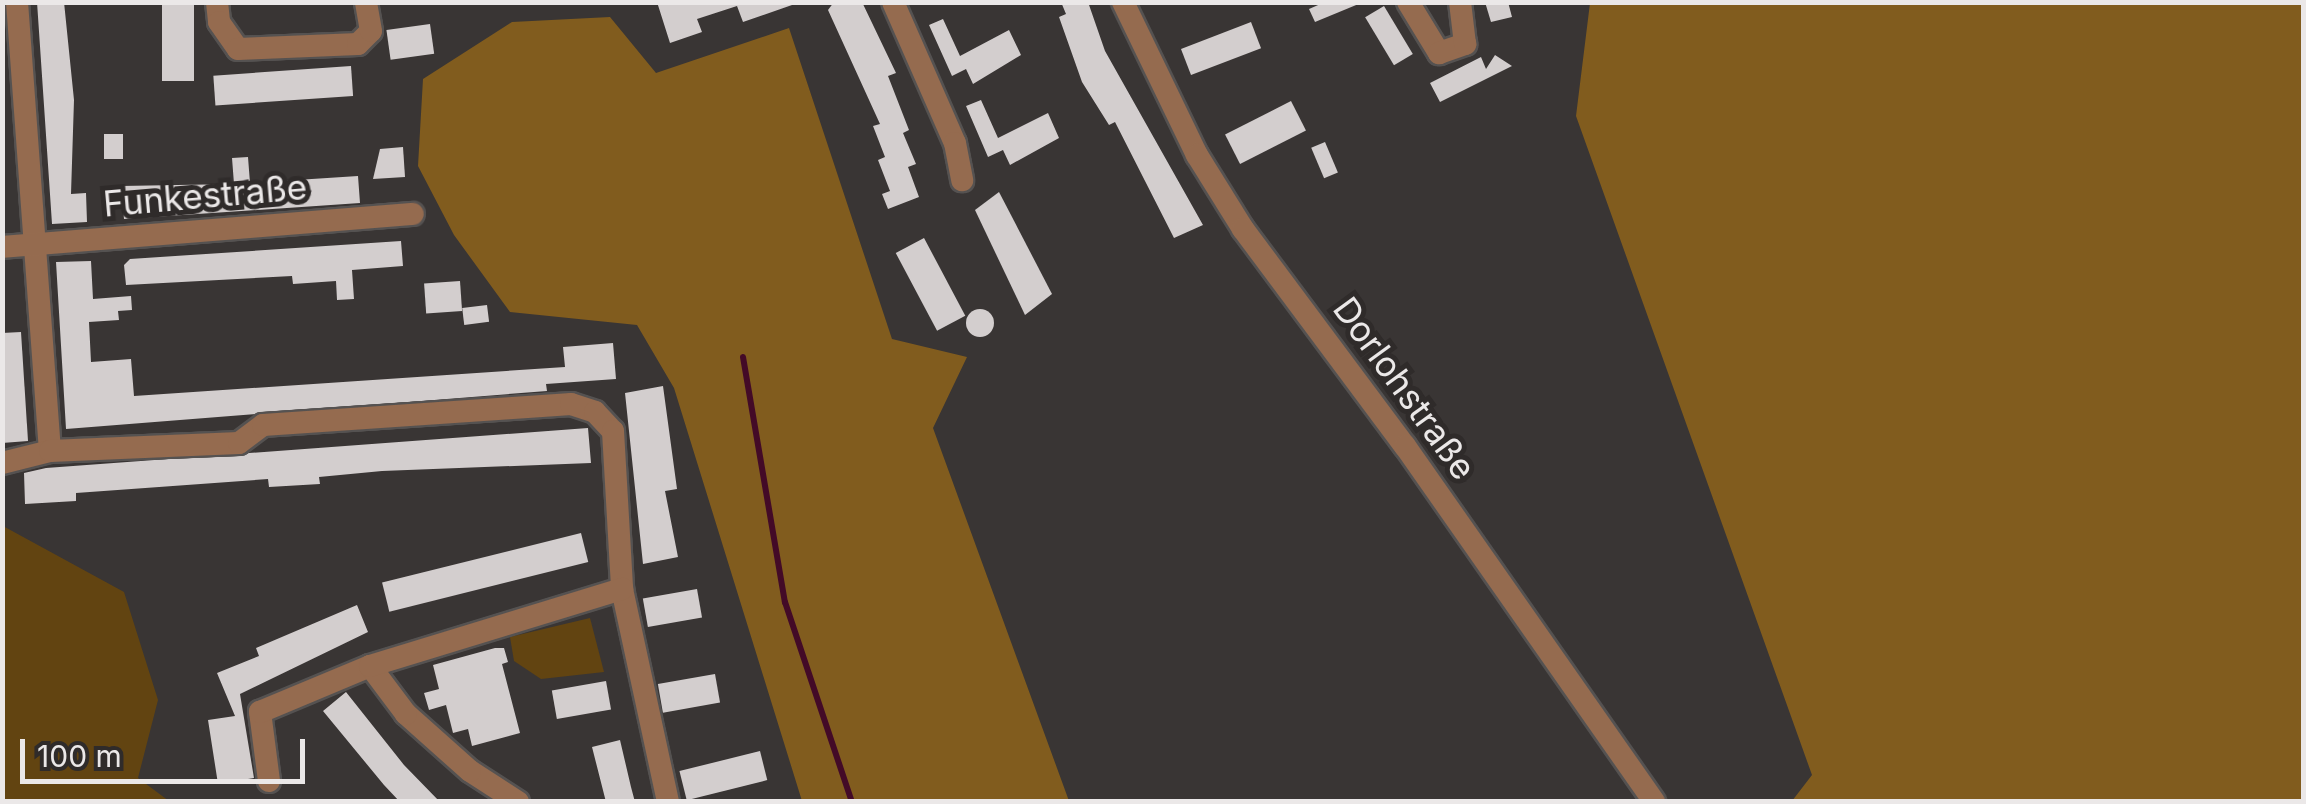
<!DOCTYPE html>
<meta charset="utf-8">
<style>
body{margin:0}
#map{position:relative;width:2306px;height:804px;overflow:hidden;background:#393534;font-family:Inter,sans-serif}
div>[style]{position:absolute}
.green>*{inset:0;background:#624411}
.forest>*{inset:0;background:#815c1e}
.stream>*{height:6px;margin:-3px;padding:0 3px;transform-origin:3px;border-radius:3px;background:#430a27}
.building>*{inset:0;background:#d3cece;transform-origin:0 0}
.round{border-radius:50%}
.roads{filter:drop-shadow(2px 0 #555251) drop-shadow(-2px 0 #555251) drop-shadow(0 2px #555251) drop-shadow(0 -2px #555251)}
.minor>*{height:22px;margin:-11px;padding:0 11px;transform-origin:11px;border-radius:11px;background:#956b4f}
span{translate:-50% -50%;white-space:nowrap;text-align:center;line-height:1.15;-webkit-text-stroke:10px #2f2b2a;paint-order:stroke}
.street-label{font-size:35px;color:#ebe8e8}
.frame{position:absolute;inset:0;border:5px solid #ebe8e8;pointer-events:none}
.scale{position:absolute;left:20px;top:739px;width:285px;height:45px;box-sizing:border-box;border:5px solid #ebe8e8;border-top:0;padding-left:12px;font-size:30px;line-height:35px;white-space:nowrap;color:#ebe8e8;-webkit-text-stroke:8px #2f2b2a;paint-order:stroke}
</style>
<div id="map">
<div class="green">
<div style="clip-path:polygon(3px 526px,124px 592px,158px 700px,138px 778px,169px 801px,3px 801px)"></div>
<div style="clip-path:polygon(590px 618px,604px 672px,541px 679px,514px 661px,510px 637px)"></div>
</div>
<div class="forest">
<div style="clip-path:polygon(1590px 3px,2303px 3px,2303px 801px,1792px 801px,1812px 775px,1576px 116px)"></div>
<div style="clip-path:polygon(610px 17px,656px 73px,789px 28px,892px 339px,967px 357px,933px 428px,1069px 801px,802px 801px,674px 388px,637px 325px,510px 312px,454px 235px,418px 166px,423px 79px,512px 22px)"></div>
</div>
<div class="stream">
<div style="left:743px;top:357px;width:249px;rotate:80.3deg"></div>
<div style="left:785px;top:602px;width:211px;rotate:71.5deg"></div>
</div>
<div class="building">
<div style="clip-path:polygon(37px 2px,64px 2px,74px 100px,71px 194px,86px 193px,87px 222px,52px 224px)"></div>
<div style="left:162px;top:2px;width:32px;height:79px"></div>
<div style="clip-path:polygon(657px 2px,792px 2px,792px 5px,743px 22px,737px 6px,697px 19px,702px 32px,670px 43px)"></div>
<div style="clip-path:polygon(834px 2px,862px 2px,896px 73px,888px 76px,909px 130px,903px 133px,916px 164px,908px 167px,919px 197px,888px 209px,882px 194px,890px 191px,878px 160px,885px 157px,873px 126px,880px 124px,828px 10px)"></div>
<div style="clip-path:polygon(1061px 2px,1088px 2px,1105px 51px,1203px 225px,1174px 238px,1115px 122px,1109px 125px,1082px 82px,1059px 17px,1066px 14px)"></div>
<div style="clip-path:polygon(1325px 2px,1361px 2px,1361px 3px,1315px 22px,1309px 9px)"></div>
<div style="clip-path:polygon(1485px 2px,1508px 2px,1512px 17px,1491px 22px)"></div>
<div style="left:1384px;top:6px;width:56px;height:22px;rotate:59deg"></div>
<div style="clip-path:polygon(943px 19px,960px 56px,1009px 30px,1021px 55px,973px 84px,966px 69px,952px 76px,929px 25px)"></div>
<div style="left:1251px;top:22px;width:28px;height:75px;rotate:69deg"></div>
<div style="left:430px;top:24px;width:30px;height:44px;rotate:82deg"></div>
<div style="clip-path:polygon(1495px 55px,1512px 66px,1440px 102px,1430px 83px,1481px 57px,1486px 69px)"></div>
<div style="left:351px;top:66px;width:30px;height:138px;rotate:86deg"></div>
<div style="clip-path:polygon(981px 100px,998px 138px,1048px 113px,1059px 138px,1010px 165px,1003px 150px,988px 157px,966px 106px)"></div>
<div style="left:1291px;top:101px;width:33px;height:74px;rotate:63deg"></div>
<div style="left:104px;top:134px;width:19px;height:25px"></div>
<div style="left:1325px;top:142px;width:33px;height:15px;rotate:67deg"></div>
<div style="clip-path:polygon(403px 147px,405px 177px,373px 179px,380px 149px)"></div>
<div style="clip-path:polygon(248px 157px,250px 183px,358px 176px,360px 203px,124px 219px,121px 186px,234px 184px,232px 158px)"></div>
<div style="clip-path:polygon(999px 192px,1052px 294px,1025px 315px,975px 210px)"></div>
<div style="left:924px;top:238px;width:88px;height:32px;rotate:62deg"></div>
<div style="clip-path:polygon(401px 241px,403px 266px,352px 270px,354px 299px,337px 300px,336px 281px,293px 284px,292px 276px,126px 285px,124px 265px,130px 259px)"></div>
<div style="clip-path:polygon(91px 261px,93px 299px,131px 296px,132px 310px,118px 311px,119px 320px,89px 322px,91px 362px,131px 359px,134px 396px,565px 367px,563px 347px,613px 343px,616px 379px,546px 384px,547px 391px,66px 429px,56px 262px)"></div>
<div style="left:460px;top:281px;width:30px;height:36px;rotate:86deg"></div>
<div style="left:487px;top:305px;width:17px;height:25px;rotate:83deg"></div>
<div class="round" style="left:966px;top:309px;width:28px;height:28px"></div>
<div style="clip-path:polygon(21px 332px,28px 441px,2px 443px,2px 333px)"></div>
<div style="clip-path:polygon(663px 386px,677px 489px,665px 491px,678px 557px,643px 564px,625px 393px)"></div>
<div style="clip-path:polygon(588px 428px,591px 463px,382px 471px,319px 477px,320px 484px,269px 487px,268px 479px,76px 493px,76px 501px,25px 504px,24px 473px,46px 468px)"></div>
<div style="left:581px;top:533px;width:30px;height:205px;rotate:76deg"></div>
<div style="left:697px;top:589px;width:29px;height:55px;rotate:80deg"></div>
<div style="clip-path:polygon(357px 605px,368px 632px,240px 694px,254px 778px,218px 784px,208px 720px,235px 716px,217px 673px,259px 656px,256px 648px)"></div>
<div style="clip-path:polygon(495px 648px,504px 648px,508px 662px,502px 664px,520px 733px,472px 746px,468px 729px,453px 733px,446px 705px,429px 710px,424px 693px,439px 689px,433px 665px)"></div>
<div style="left:715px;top:674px;width:29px;height:58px;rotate:80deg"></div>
<div style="left:606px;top:681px;width:29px;height:55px;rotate:80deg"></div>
<div style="clip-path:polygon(346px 692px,404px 765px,440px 802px,400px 802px,384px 785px,323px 711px)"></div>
<div style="clip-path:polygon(620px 740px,631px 787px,635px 802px,606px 802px,592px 747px)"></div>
<div style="left:760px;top:751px;width:30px;height:83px;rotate:76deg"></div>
</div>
<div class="roads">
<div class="minor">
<div style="left:17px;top:2px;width:450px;rotate:85.8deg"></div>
<div style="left:217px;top:2px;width:20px;rotate:84deg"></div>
<div style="left:219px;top:22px;width:33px;rotate:55deg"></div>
<div style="left:238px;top:49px;width:120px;rotate:-2.4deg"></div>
<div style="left:358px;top:44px;width:18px;rotate:-45deg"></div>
<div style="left:371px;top:31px;width:29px;rotate:-100deg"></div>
<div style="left:893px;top:2px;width:154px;rotate:66.3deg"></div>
<div style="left:955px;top:143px;width:38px;rotate:79deg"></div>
<div style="left:1123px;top:2px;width:170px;rotate:64.2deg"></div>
<div style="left:1197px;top:155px;width:87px;rotate:58.1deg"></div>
<div style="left:1243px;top:229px;width:271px;rotate:53.3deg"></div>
<div style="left:1405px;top:446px;width:434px;rotate:55deg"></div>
<div style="left:1408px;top:2px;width:60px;rotate:58.7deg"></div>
<div style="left:1439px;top:53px;width:28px;rotate:-19deg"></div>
<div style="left:1465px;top:44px;width:42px;rotate:-96.8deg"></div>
<div style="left:2px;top:247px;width:412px;rotate:-4.6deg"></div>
<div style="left:2px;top:463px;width:49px;rotate:-14deg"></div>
<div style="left:50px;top:451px;width:189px;rotate:-2.4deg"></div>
<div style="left:239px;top:443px;width:30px;rotate:-37deg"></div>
<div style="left:263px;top:425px;width:309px;rotate:-3.9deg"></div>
<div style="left:571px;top:404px;width:25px;rotate:18deg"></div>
<div style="left:595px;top:412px;width:26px;rotate:47deg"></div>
<div style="left:613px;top:431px;width:158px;rotate:86.7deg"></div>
<div style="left:622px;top:589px;width:218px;rotate:77.8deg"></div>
<div style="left:269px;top:781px;width:70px;rotate:-97.4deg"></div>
<div style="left:260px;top:712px;width:119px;rotate:-22.7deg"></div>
<div style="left:518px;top:802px;width:57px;rotate:-147.1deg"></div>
<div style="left:470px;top:771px;width:86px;rotate:-138.3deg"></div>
<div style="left:406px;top:714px;width:60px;rotate:-126.9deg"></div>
<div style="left:370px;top:666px;width:264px;rotate:-17deg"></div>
</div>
</div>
<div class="street-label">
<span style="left:205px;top:195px;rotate:-5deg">Funkestraße</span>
<span style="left:1405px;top:388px;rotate:54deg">Dorlohstraße</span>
</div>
<div class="frame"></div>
<div class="scale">100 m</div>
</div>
